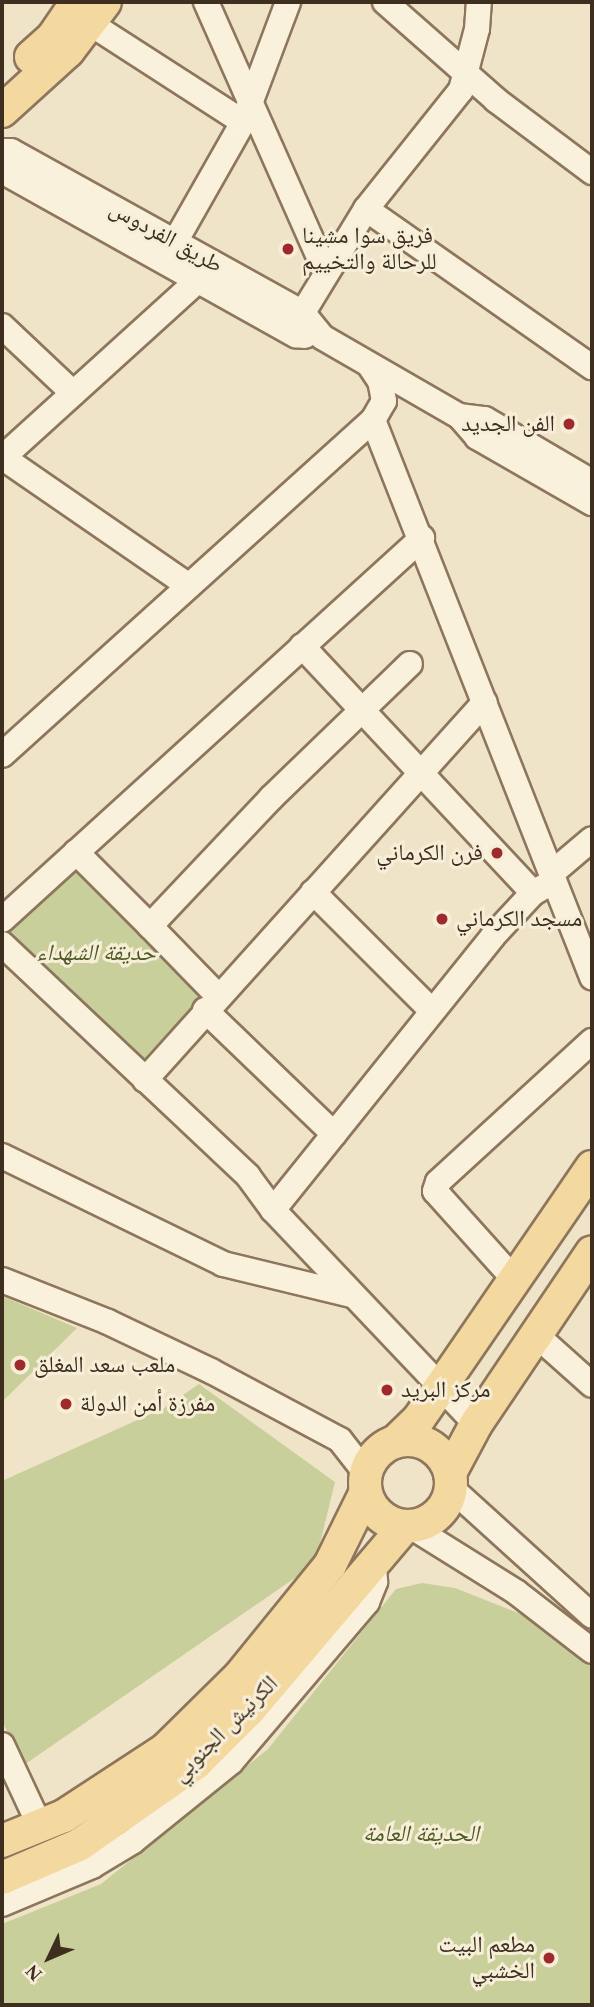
<!DOCTYPE html>
<meta charset="utf-8">
<style>
body{margin:0}
#map{position:relative;width:594px;height:2007px;overflow:hidden;background:#f0e4c8;font-family:"Times New Roman","Noto Naskh Arabic",serif}
div>[style]{position:absolute}
.green>*{inset:0;background:#c9cf9b}
.roads{filter:drop-shadow(2px 0 #8d765c) drop-shadow(-2px 0 #8d765c) drop-shadow(0 2px #8d765c) drop-shadow(0 -2px #8d765c)}
.minor>*{height:24px;margin:-12px;padding:0 12px;transform-origin:12px;border-radius:12px;background:#faf1dc}
.major>*{height:32px;margin:-16px;padding:0 16px;transform-origin:16px;border-radius:16px;background:#f3d9a0}
.major>.ring{margin:-16px;padding:0;box-sizing:content-box;background:none;border:32px solid #f3d9a0;border-radius:50%}
.dots>*{width:19px;height:19px;translate:-50% -50%;box-sizing:border-box;border:4px solid #f7eed8;border-radius:50%}
span{translate:-50% -50%;white-space:nowrap;text-align:center;line-height:1.15;-webkit-text-stroke:6px #f7eed8;paint-order:stroke}
.poi-label{font-size:23px;color:#3d2e20}
.left{translate:0 -50%;text-align:left}
.right{translate:-100% -50%;text-align:right}
.street-label{font-size:23px;color:#3d2e20}
.park-label{font-size:23px;color:#4d5a26;font-style:italic}
.frame{position:absolute;inset:0;border:4px solid #3d2e20;pointer-events:none}
.north{position:absolute;left:14px;top:1923px;width:70px;height:70px;-webkit-text-stroke:5px #f7eed8;paint-order:stroke;rotate:226deg;font-size:19px;font-weight:700;line-height:28px;text-align:center;color:#3d2e20}
.north::after{content:'';display:block;margin:auto;width:24px;height:32px;background:#3d2e20;clip-path:polygon(50% 0,100% 100%,50% 72%,0 100%)}
</style>
<div id="map">
<div class="green">
<div style="clip-path:polygon(68px 870px,79px 871px,204px 993px,142px 1061px,8px 933px)"></div>
<div style="clip-path:polygon(2px 1296px,77px 1328px,2px 1402px)"></div>
<div style="clip-path:polygon(199px 1384px,335px 1482px,315px 1564px,24px 1765px,2px 1721px,2px 1481px,164px 1408px)"></div>
<div style="clip-path:polygon(422px 1583px,455px 1588px,536px 1620px,592px 1667px,592px 2005px,2px 2005px,2px 1924px,101px 1884px,268px 1749px,396px 1589px)"></div>
</div>
<div class="roads">
<div class="minor">
<div style="left:206px;top:2px;width:293px;rotate:66.1deg"></div>
<div style="left:385px;top:2px;width:148px;rotate:41.4deg"></div>
<div style="left:496px;top:100px;width:120px;rotate:36.9deg"></div>
<div style="left:91px;top:24px;width:181px;rotate:32.8deg"></div>
<div style="left:2px;top:151px;width:9px"></div>
<div style="left:11px;top:151px;width:333px;rotate:29deg"></div>
<div style="left:302px;top:312px;width:32px;rotate:51deg"></div>
<div style="left:322px;top:337px;width:158px;rotate:30deg"></div>
<div style="left:459px;top:416px;width:28px;rotate:49deg"></div>
<div style="left:477px;top:437px;width:133px;rotate:29.9deg"></div>
<div style="left:2px;top:171px;width:337px;rotate:29.2deg"></div>
<div style="left:296px;top:335px;width:9px;rotate:6deg"></div>
<div style="left:366px;top:209px;width:276px;rotate:35deg"></div>
<div style="left:167px;top:256px;width:154px;rotate:-60.4deg"></div>
<div style="left:243px;top:122px;width:128px;rotate:-69.4deg"></div>
<div style="left:2px;top:326px;width:98px;rotate:43.3deg"></div>
<div style="left:291px;top:332px;width:144px;rotate:-58.6deg"></div>
<div style="left:366px;top:209px;width:152px;rotate:-51.4deg"></div>
<div style="left:461px;top:90px;width:63px;rotate:-75.3deg"></div>
<div style="left:477px;top:29px;width:27px;rotate:-86deg"></div>
<div style="left:459px;top:416px;width:26px;rotate:7deg"></div>
<div style="left:485px;top:419px;width:124px;rotate:30.5deg"></div>
<div style="left:373px;top:420px;width:599px;rotate:68.54deg"></div>
<div style="left:2px;top:457px;width:227px;rotate:34.6deg"></div>
<div style="left:2px;top:458px;width:265px;rotate:-42.2deg"></div>
<div style="left:302px;top:646px;width:338px;rotate:46.9deg"></div>
<div style="left:2px;top:755px;width:500px;rotate:-42.1deg"></div>
<div style="left:373px;top:420px;width:22px;rotate:-60deg"></div>
<div style="left:384px;top:401px;width:20px;rotate:-101deg"></div>
<div style="left:380px;top:381px;width:18px;rotate:-124deg"></div>
<div style="left:76px;top:852px;width:105px;rotate:45deg"></div>
<div style="left:552px;top:873px;width:52px;rotate:-40.4deg"></div>
<div style="left:313px;top:892px;width:168px;rotate:45deg"></div>
<div style="left:2px;top:920px;width:568px;rotate:-42.29deg"></div>
<div style="left:2px;top:944px;width:338px;rotate:43.3deg"></div>
<div style="left:248px;top:1176px;width:42px;rotate:53.7deg"></div>
<div style="left:273px;top:1210px;width:295px;rotate:46.5deg"></div>
<div style="left:217px;top:995px;width:96px;rotate:-134.2deg"></div>
<div style="left:150px;top:926px;width:176px;rotate:-46.6deg"></div>
<div style="left:271px;top:798px;width:193px;rotate:-44deg"></div>
<div style="left:205px;top:1010px;width:179px;rotate:43.9deg"></div>
<div style="left:145px;top:1080px;width:508px;rotate:-48.03deg"></div>
<div style="left:2px;top:1156px;width:246px;rotate:26deg"></div>
<div style="left:223px;top:1264px;width:132px;rotate:13.6deg"></div>
<div style="left:273px;top:1210px;width:351px;rotate:-51.2deg"></div>
<div style="left:493px;top:936px;width:59px;rotate:-47.1deg"></div>
<div style="left:533px;top:893px;width:24px;rotate:-30deg"></div>
<div style="left:514px;top:1279px;width:118px;rotate:-131.9deg"></div>
<div style="left:435px;top:1191px;width:9px;rotate:-72deg"></div>
<div style="left:438px;top:1182px;width:209px;rotate:-42.5deg"></div>
<div style="left:2px;top:1280px;width:114px;rotate:21.6deg"></div>
<div style="left:108px;top:1322px;width:114px;rotate:25.4deg"></div>
<div style="left:211px;top:1371px;width:146px;rotate:28.1deg"></div>
<div style="left:340px;top:1440px;width:41px;rotate:52deg"></div>
<div style="left:535px;top:1334px;width:76px;rotate:41.8deg"></div>
<div style="left:451px;top:1488px;width:190px;rotate:42.2deg"></div>
<div style="left:412px;top:1527px;width:123px;rotate:32deg"></div>
<div style="left:516px;top:1592px;width:96px;rotate:37.8deg"></div>
<div style="left:2px;top:1745px;width:89px;rotate:64.9deg"></div>
<div style="left:2px;top:1904px;width:98px;rotate:-22.9deg"></div>
<div style="left:92px;top:1866px;width:47px;rotate:-31deg"></div>
<div style="left:132px;top:1842px;width:127px;rotate:-38.9deg"></div>
<div style="left:231px;top:1762px;width:210px;rotate:-49.6deg"></div>
<div style="left:367px;top:1602px;width:22px;rotate:-68deg"></div>
<div style="left:375px;top:1582px;width:20px;rotate:-93deg"></div>
</div>
<div class="major">
<div style="left:31px;top:57px;width:30px;rotate:-42deg"></div>
<div style="left:53px;top:37px;width:42px;rotate:-55.6deg"></div>
<div style="left:2px;top:111px;width:89px;rotate:-42.3deg"></div>
<div style="left:68px;top:51px;width:61px;rotate:-52.9deg"></div>
<div class="ring" style="left:365px;top:1440px;width:54px;height:54px"></div>
<div style="left:395px;top:1442px;width:32px;rotate:-44deg"></div>
<div style="left:418px;top:1420px;width:307px;rotate:-55.5deg"></div>
<div style="left:450px;top:1473px;width:55px;rotate:-62deg"></div>
<div style="left:476px;top:1424px;width:207px;rotate:-56deg"></div>
<div style="left:2px;top:1841px;width:67px;rotate:-22deg"></div>
<div style="left:64px;top:1816px;width:121px;rotate:-33.2deg"></div>
<div style="left:165px;top:1750px;width:104px;rotate:-44.6deg"></div>
<div style="left:239px;top:1677px;width:144px;rotate:-50.9deg"></div>
<div style="left:330px;top:1565px;width:79px;rotate:-63.8deg"></div>
<div style="left:2px;top:1878px;width:84px;rotate:-23.2deg"></div>
<div style="left:79px;top:1845px;width:143px;rotate:-35deg"></div>
<div style="left:196px;top:1763px;width:75px;rotate:-45deg"></div>
<div style="left:249px;top:1710px;width:240px;rotate:-49.7deg"></div>
</div>
</div>
<div class="dots">
<div style="left:288px;top:249px;background:#9e2a2b"></div>
<div style="left:569px;top:424px;background:#9e2a2b"></div>
<div style="left:497px;top:853px;background:#9e2a2b"></div>
<div style="left:442px;top:919px;background:#9e2a2b"></div>
<div style="left:20px;top:1365px;background:#9e2a2b"></div>
<div style="left:387px;top:1390px;background:#9e2a2b"></div>
<div style="left:66px;top:1404px;background:#9e2a2b"></div>
<div style="left:549px;top:1958px;background:#9e2a2b"></div>
</div>
<div class="poi-label">
<span class="left" style="left:302px;top:249px">فريق سوا مشينا<br>للرحالة والتخييم</span>
<span class="right" style="left:555px;top:424px">الفن الجديد</span>
<span class="right" style="left:483px;top:853px">فرن الكرماني</span>
<span class="left" style="left:456px;top:919px">مسجد الكرماني</span>
<span class="left" style="left:34px;top:1365px">ملعب سعد المغلق</span>
<span class="left" style="left:401px;top:1390px">مركز البريد</span>
<span class="left" style="left:80px;top:1404px">مفرزة أمن الدولة</span>
<span class="right" style="left:535px;top:1958px">مطعم البيت<br>الخشبي</span>
</div>
<div class="street-label">
<span style="left:166px;top:237px;rotate:29deg">طريق الفردوس</span>
<span style="left:225px;top:1729px;rotate:-45deg">الكرنيش الجنوبي</span>
</div>
<div class="park-label">
<span style="left:96px;top:953px">حديقة الشهداء</span>
<span style="left:421px;top:1834px">الحديقة العامة</span>
</div>
<div class="frame"></div>
<div class="north">N</div>
</div>
